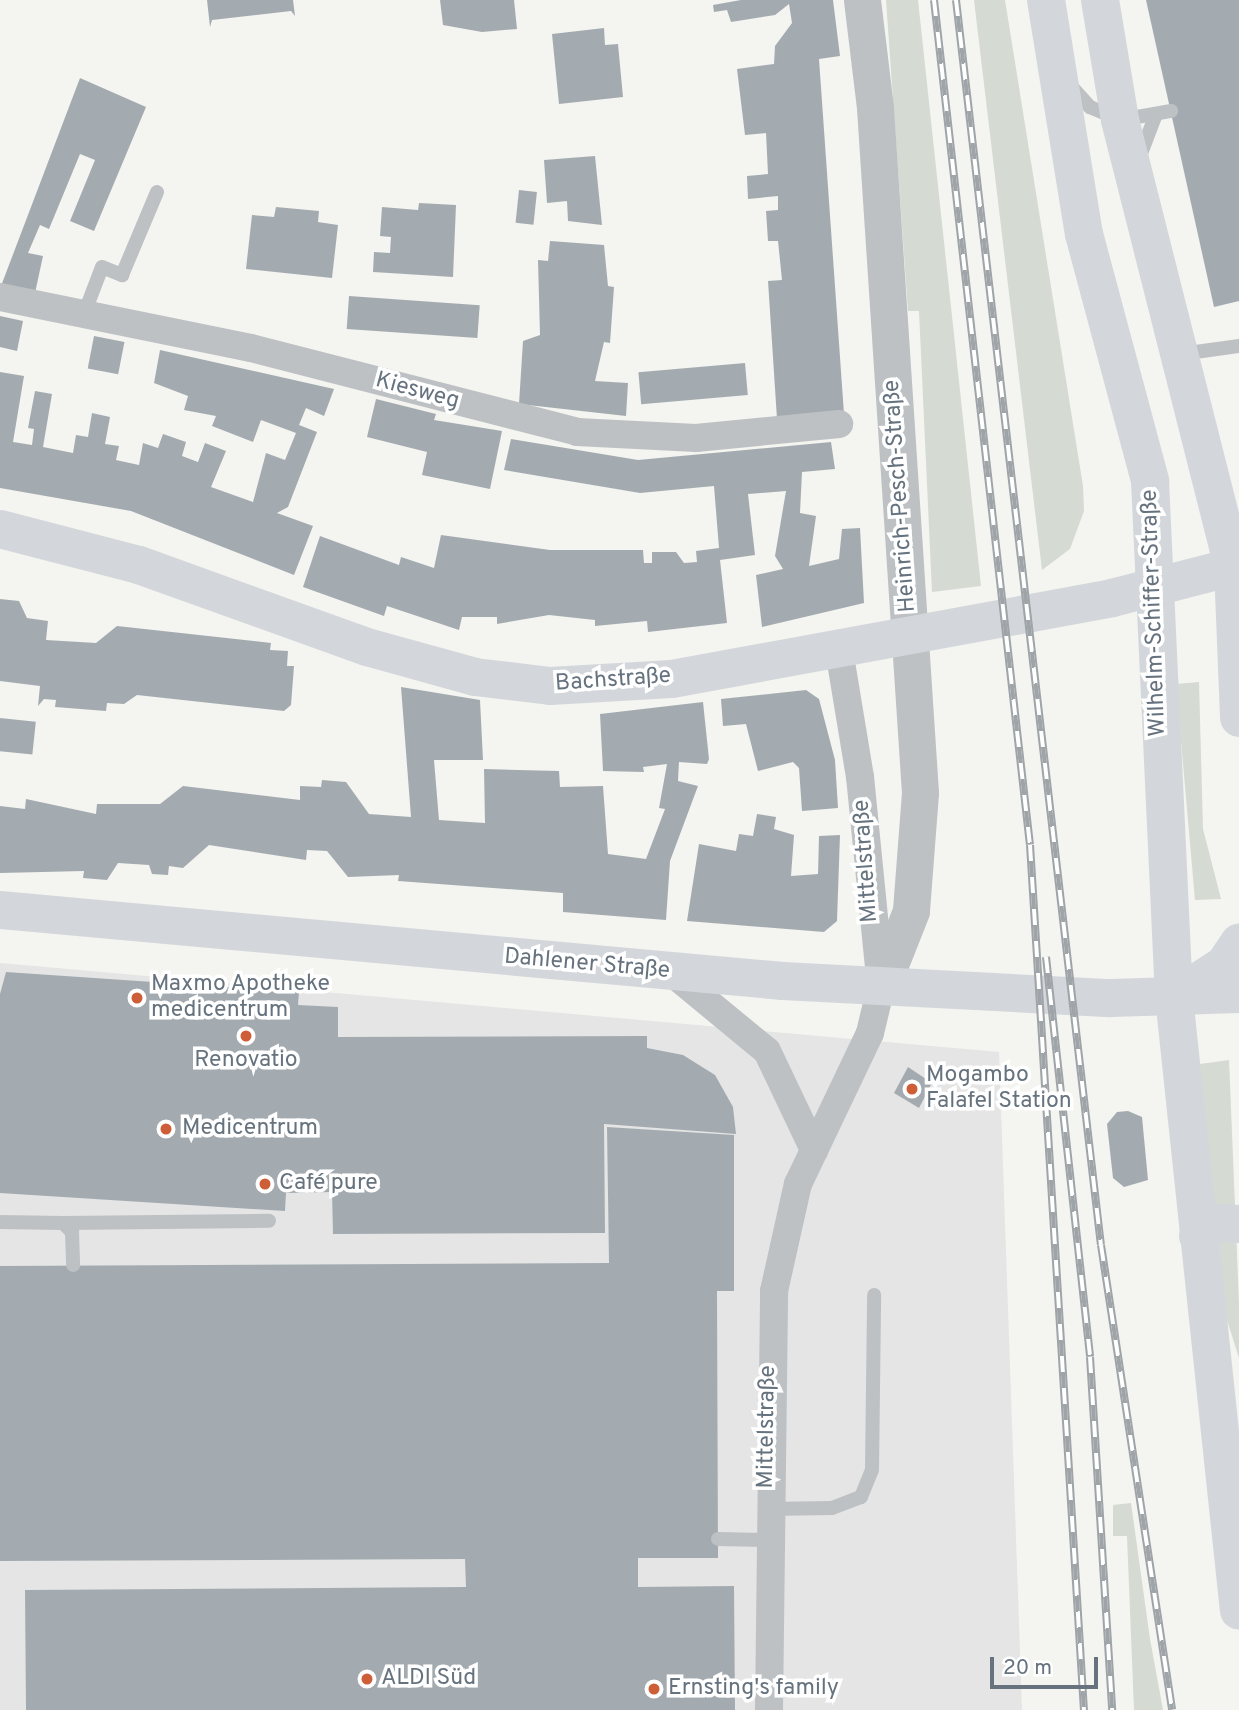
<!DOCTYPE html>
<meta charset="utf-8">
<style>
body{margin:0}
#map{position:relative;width:1239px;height:1710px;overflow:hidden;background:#f4f4f0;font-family:Overpass,sans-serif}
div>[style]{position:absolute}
.built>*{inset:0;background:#e4e5e4}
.green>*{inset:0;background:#d5dad2}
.building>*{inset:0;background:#a4abb0;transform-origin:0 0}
.service>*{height:14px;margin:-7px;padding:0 7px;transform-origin:7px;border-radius:7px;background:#bdc1c4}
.minor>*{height:28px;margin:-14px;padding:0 14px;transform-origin:14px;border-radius:14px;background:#bdc1c4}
.tertiary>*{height:37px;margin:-18.5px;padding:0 18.5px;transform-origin:18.5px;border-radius:18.5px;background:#bdc1c4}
.secondary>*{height:38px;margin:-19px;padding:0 19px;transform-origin:19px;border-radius:19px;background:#d3d7db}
.primary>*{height:38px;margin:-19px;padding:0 19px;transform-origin:19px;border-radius:19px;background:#d3d7db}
.rail>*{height:8px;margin-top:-4px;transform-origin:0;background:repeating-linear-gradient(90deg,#fff 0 16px,#9fa4a9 0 32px);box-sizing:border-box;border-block:2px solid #9fa4a9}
.dots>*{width:19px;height:19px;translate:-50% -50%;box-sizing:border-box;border:4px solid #fff;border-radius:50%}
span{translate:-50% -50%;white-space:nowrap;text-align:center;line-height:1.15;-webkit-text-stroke:7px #fff;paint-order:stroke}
.street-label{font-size:23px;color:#66737e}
.poi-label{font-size:23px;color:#66737e}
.left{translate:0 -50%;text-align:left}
.scale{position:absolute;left:990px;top:1657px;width:108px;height:32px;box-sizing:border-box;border:4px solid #66737e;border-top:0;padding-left:9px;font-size:21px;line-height:24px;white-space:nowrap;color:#66737e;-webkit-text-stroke:5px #fff;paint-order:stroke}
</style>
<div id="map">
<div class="built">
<div style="clip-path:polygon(0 963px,999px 1052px,1022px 1710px,0 1710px)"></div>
</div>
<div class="green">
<div style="clip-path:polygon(886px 0,918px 0,981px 586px,932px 592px,919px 311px,908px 311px)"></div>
<div style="clip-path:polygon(974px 0,1005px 0,1083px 486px,1084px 511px,1070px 549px,1042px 570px)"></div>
<div style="clip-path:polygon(1199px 682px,1203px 829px,1221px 899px,1195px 900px,1176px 684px)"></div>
<div style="clip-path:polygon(1229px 1060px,1239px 1304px,1239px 1358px,1221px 1301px,1193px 1065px)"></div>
<div style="clip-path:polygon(1131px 1503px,1150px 1639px,1163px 1710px,1134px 1710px,1127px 1536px,1113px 1536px,1113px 1505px)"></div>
</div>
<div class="building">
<div style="clip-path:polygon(207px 0,293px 0,295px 16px,291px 11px,212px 20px,210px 27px)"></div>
<div style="clip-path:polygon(440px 0,514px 0,517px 29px,482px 32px,443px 25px)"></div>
<div style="clip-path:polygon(741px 0,833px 0,840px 56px,819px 59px,844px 414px,777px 419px,768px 281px,782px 280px,778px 241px,768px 241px,766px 211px,778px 210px,778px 196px,748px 199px,747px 176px,768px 174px,766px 133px,745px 135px,737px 69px,774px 64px,775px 46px,792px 23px,789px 4px,775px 15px,731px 22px,727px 10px,714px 12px,713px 5px)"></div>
<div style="clip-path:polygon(1146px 0,1239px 0,1239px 301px,1214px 307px)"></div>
<div style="clip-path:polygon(604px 28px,605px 45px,618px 44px,623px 97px,559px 104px,552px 34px)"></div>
<div style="clip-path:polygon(80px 78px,146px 107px,94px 231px,70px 221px,95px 160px,80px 154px,49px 229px,40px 225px,28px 253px,43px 256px,35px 293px,1px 286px)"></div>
<div style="clip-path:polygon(595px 156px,602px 225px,568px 221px,567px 201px,547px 203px,544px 160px)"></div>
<div style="left:519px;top:190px;width:18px;height:33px;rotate:6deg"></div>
<div style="clip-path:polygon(419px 203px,456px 205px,453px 277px,373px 272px,374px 252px,390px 253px,391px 237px,380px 236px,382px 207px,418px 210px)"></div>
<div style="clip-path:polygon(276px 207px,319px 211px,318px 222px,338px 225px,332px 278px,246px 269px,252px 215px,274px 217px)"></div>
<div style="clip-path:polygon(550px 241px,604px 245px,608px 286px,614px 287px,610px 343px,604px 342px,595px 381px,628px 383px,626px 416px,519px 404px,523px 341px,540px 335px,538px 260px,548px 261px)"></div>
<div style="left:349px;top:296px;width:131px;height:33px;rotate:4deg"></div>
<div style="clip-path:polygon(0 316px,23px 321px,17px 351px,0 347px)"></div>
<div style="left:94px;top:336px;width:31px;height:33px;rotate:11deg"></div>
<div style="clip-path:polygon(160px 350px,334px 389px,324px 416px,306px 408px,299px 425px,317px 432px,288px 507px,277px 513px,313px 526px,294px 575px,131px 511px,0 488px,0 372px,24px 376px,13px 442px,32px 445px,34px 429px,28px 428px,35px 391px,52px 394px,43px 447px,73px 453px,76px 435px,88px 437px,92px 413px,110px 417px,105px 444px,119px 446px,116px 460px,139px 465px,143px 443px,158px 448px,163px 434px,186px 442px,182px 456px,198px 462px,205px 443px,226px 451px,211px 487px,253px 502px,266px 453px,285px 460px,296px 433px,261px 420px,253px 442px,212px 426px,216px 416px,184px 410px,188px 396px,154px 383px)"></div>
<div style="left:745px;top:363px;width:32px;height:107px;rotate:85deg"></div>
<div style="clip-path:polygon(376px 399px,436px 414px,434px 420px,502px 431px,490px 489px,422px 475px,427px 452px,367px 437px)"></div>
<div style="clip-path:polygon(511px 439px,638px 460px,831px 442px,835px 469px,802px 472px,800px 513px,816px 516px,809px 566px,839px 559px,842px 529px,860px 528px,864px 603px,762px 627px,756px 575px,783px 569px,775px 556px,786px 491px,748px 494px,755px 555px,720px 560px,727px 623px,648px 632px,647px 621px,595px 626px,595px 620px,549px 615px,497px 624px,497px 617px,462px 617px,459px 630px,387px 606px,384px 616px,303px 587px,320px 536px,399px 565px,401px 557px,434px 568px,441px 535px,550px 550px,643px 550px,644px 563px,652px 563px,652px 552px,676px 552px,684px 563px,697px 562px,696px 551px,719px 548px,714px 486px,640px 493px,504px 470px)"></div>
<div style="clip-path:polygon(0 599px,19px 601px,27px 618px,48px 621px,46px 640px,96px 643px,117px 626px,271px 643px,270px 650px,288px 651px,287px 666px,294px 666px,291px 705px,284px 711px,137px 695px,124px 704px,107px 703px,106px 711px,55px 707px,56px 700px,44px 699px,38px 706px,40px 686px,0 681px)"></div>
<div style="clip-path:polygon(401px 687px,480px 700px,483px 760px,434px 760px,439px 820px,485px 823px,484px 769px,559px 771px,560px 787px,603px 786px,608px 854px,646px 859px,665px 809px,659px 808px,667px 764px,643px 767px,644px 772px,603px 771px,600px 714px,703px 702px,709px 759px,707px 764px,679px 762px,678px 781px,698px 786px,670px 861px,666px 920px,563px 912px,563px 893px,398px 881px,399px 875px,348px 877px,327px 851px,307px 850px,306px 860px,209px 845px,183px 868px,169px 866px,168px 875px,152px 874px,149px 865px,118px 863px,107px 880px,83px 878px,84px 871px,0 873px,0 806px,25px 809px,26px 799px,96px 814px,97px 804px,160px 804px,183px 786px,300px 800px,300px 786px,321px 787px,322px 780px,346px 782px,369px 814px,411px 817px)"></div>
<div style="clip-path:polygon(806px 690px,819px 699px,835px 760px,838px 808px,802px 811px,799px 768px,793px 762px,758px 771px,746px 724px,723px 726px,721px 699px)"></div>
<div style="left:0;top:718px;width:36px;height:33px;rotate:6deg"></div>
<div style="clip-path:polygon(757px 814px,776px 817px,774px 829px,794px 835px,791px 876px,818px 874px,819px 836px,840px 835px,837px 921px,824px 932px,687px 921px,699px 844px,736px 851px,739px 834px,753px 836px)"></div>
<div style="clip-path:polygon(6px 972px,299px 992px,298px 1005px,338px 1007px,338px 1037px,647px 1036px,647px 1048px,683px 1055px,715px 1075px,733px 1107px,736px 1134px,604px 1124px,605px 1233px,333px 1234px,332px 1192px,286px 1193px,285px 1211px,0 1193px,0 994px)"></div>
<div style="clip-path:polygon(908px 1067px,932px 1083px,919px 1108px,894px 1093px)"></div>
<div style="clip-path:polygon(1128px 1111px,1142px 1117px,1148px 1180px,1124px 1187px,1113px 1178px,1107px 1124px,1117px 1112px)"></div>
<div style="clip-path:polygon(607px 1127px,734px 1135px,734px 1291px,717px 1291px,718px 1558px,638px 1558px,638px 1587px,734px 1586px,735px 1710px,26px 1710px,25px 1590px,466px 1587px,465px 1559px,0 1561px,0 1266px,609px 1263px)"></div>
</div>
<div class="service">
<div style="left:1070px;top:85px;width:30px;rotate:48deg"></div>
<div style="left:1090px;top:107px;width:33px;rotate:23deg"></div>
<div style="left:1120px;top:120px;width:52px;rotate:-10deg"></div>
<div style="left:1140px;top:156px;width:45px;rotate:-69.1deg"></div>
<div style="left:84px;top:314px;width:50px;rotate:-69deg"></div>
<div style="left:102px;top:267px;width:22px;rotate:22deg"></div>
<div style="left:122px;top:275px;width:90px;rotate:-67.1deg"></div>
<div style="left:1181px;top:354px;width:59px;rotate:-7.9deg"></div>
<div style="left:0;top:1222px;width:63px;rotate:0.9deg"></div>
<div style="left:63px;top:1223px;width:13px;rotate:45deg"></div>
<div style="left:72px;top:1232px;width:33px;rotate:88deg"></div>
<div style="left:63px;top:1223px;width:206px;rotate:-0.6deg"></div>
<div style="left:768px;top:1509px;width:64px;rotate:-0.9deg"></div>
<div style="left:832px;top:1508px;width:31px;rotate:-21deg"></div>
<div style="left:861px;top:1497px;width:29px;rotate:-68deg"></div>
<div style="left:872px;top:1470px;width:175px;rotate:-89.3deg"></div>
<div style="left:718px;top:1539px;width:50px;rotate:1.1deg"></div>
</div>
<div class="minor">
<div style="left:0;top:297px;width:256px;rotate:11.5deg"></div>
<div style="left:251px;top:348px;width:337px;rotate:14.4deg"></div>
<div style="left:577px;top:432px;width:119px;rotate:2.9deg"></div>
<div style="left:696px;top:438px;width:144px;rotate:-5.6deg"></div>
<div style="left:671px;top:972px;width:124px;rotate:39.5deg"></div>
<div style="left:767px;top:1051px;width:110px;rotate:64.6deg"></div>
<div style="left:769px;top:1710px;width:419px;rotate:-89.3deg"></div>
<div style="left:774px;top:1291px;width:110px;rotate:-77.4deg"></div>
<div style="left:798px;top:1184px;width:167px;rotate:-64.5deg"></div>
<div style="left:870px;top:1033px;width:47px;rotate:-76.6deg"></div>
<div style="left:881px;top:987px;width:211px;rotate:-95.7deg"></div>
<div style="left:860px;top:777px;width:135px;rotate:-99.4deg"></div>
</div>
<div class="tertiary">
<div style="left:862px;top:0;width:109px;rotate:83.1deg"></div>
<div style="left:875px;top:108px;width:686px;rotate:86.24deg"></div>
<div style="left:920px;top:793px;width:118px;rotate:94.4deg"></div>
<div style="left:911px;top:911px;width:82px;rotate:111.5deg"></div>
</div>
<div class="secondary">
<div style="left:1046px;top:0;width:237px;rotate:80.8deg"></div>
<div style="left:1084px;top:234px;width:256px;rotate:75deg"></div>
<div style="left:1150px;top:481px;width:517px;rotate:87.34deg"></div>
<div style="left:1100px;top:0;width:122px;rotate:80.5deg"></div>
<div style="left:1120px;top:120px;width:461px;rotate:75.8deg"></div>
</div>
<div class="primary">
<div style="left:0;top:529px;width:144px;rotate:14.5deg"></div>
<div style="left:139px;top:565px;width:242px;rotate:19.8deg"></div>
<div style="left:367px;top:647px;width:112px;rotate:15.5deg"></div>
<div style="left:475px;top:677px;width:76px;rotate:6.8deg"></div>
<div style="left:550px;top:686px;width:122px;rotate:-3.3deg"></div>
<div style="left:672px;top:679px;width:447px;rotate:-10.4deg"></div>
<div style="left:1112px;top:598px;width:125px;rotate:-14.4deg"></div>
<div style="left:1233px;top:567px;width:151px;rotate:87.7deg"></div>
<div style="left:0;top:910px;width:786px;rotate:5.18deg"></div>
<div style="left:783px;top:981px;width:328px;rotate:3deg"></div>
<div style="left:1111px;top:998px;width:128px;rotate:-1.8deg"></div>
<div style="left:1176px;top:996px;width:57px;rotate:-32.9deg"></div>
<div style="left:1224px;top:965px;width:27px;rotate:-56deg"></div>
<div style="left:1174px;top:997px;width:617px;rotate:83.96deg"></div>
<div style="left:1198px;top:1236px;width:24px;rotate:-33deg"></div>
<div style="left:1218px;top:1223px;width:21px;rotate:3deg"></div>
</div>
<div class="rail">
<div style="left:934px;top:0;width:850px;rotate:83.52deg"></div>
<div style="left:1030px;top:845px;width:867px;rotate:86.43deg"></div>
<div style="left:956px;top:0;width:1253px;rotate:83.36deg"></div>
<div style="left:1101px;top:1245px;width:470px;rotate:81.3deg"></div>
<div style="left:1046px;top:957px;width:402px;rotate:83.7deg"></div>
<div style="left:1090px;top:1357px;width:354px;rotate:86.4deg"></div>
</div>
<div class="dots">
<div style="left:137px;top:998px;background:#cd5e37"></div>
<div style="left:246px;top:1036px;background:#cd5e37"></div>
<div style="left:912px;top:1089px;background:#cd5e37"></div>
<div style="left:166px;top:1129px;background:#cd5e37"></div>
<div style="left:265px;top:1184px;background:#cd5e37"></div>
<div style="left:367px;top:1679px;background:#cd5e37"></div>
<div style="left:654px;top:1689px;background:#cd5e37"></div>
</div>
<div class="street-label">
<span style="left:417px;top:392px;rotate:15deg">Kiesweg</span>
<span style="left:901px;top:496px;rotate:-94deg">Heinrich-Pesch-Straße</span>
<span style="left:1155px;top:613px;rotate:-92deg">Wilhelm-Schiffer-Straße</span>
<span style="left:613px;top:681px;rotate:-4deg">Bachstraße</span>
<span style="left:867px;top:861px;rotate:-94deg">Mittelstraße</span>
<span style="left:587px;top:965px;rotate:5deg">Dahlener Straße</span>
<span style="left:768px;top:1427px;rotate:-89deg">Mittelstraße</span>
</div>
<div class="poi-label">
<span class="left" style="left:151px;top:998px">Maxmo Apotheke<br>medicentrum</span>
<span style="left:246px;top:1061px">Renovatio</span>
<span class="left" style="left:926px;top:1089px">Mogambo<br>Falafel Station</span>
<span class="left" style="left:182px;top:1129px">Medicentrum</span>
<span class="left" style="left:279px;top:1184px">Café pure</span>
<span class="left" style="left:381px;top:1679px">ALDI Süd</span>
<span class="left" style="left:668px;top:1689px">Ernsting's family</span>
</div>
<div class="scale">20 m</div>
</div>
